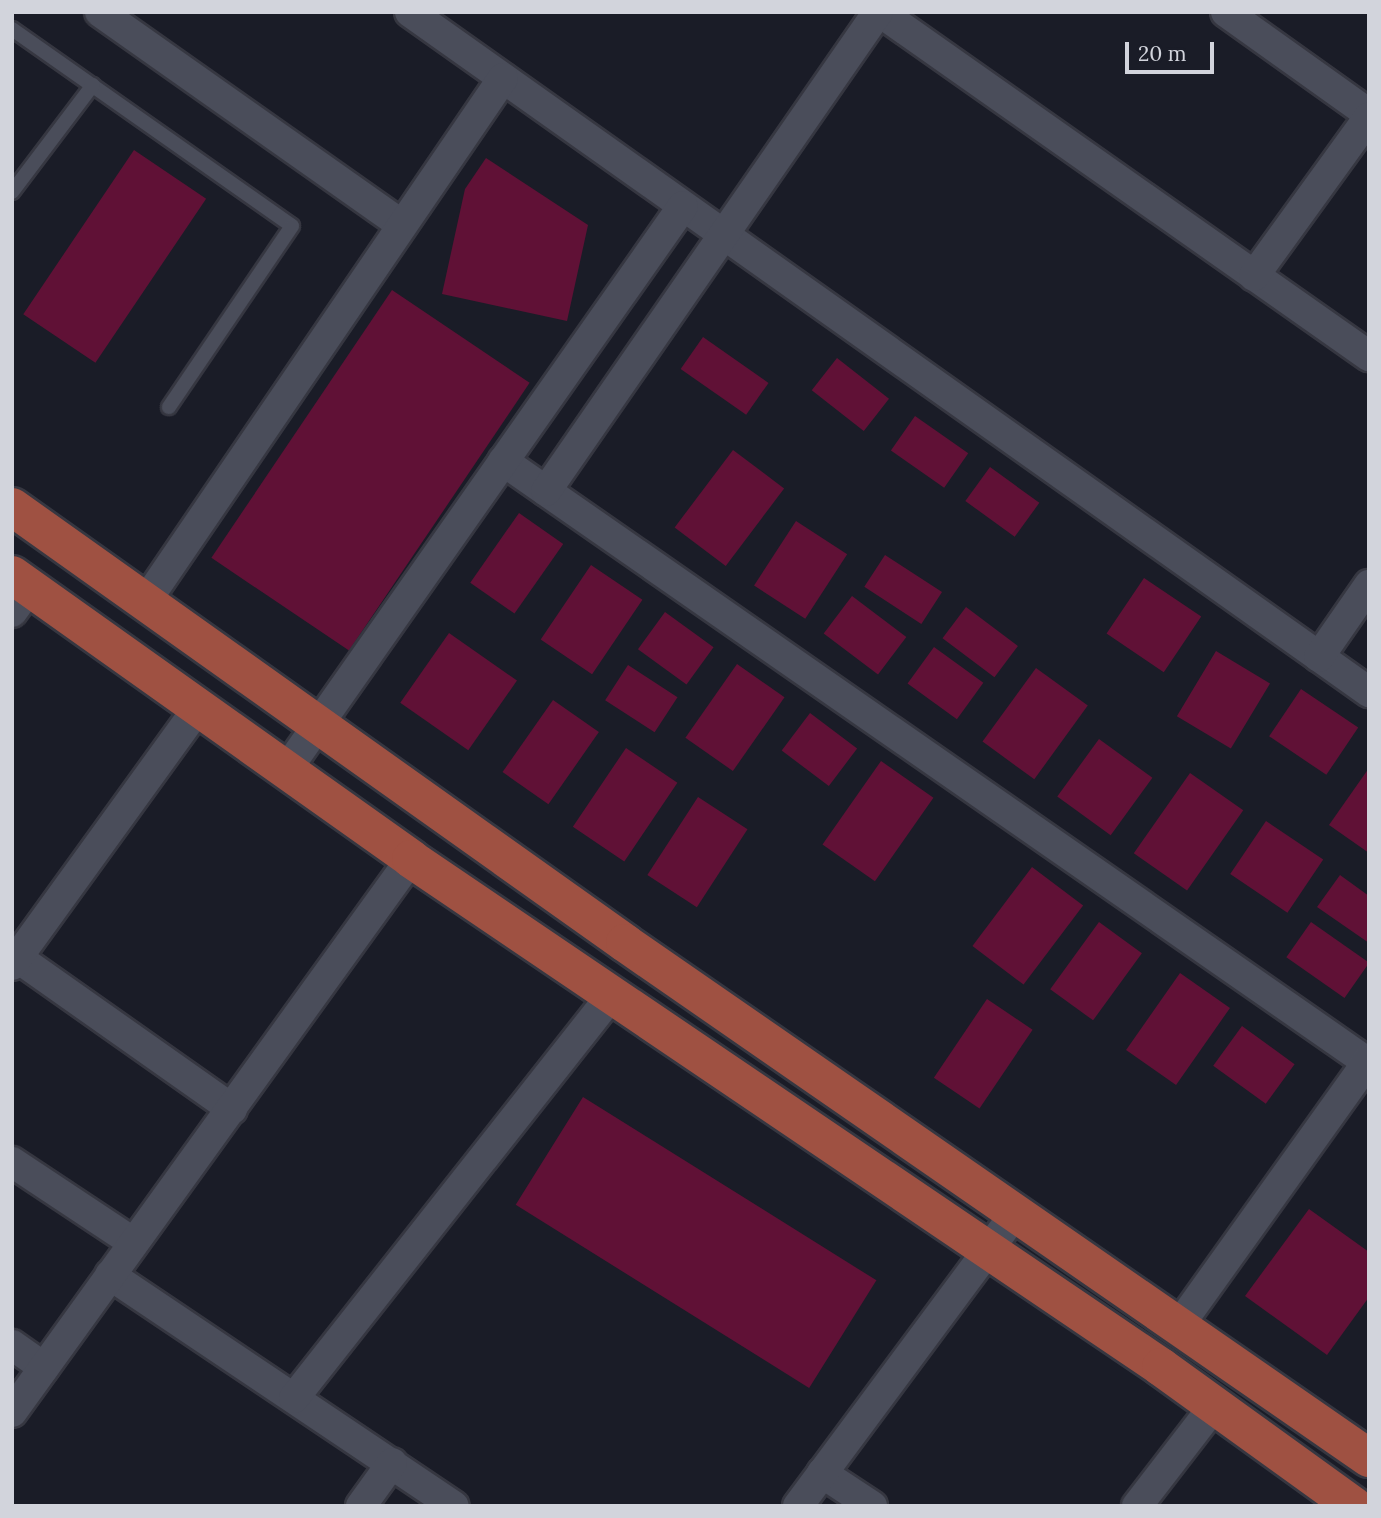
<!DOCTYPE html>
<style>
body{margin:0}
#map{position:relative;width:1381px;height:1518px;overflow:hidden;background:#1a1c27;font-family:Lora,serif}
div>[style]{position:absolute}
.building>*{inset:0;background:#601136;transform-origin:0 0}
.roads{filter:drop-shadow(2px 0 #363741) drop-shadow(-2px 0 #363741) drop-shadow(0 2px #363741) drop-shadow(0 -2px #363741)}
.service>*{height:14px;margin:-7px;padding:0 7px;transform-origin:7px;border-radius:7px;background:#4a4d5a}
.minor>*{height:30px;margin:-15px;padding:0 15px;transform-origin:15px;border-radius:15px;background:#4a4d5a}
.primary>*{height:38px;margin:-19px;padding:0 19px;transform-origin:19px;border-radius:19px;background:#9f5142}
span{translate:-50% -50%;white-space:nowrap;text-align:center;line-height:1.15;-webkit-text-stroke:6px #1a1c27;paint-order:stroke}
.frame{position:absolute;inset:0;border:14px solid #d2d4dc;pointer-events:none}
.scale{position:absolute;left:1125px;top:42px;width:89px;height:32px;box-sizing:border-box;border:4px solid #d2d4dc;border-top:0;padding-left:9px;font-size:21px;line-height:24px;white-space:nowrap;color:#d2d4dc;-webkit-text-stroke:5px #1a1c27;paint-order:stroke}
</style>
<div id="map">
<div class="building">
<div style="left:134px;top:150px;width:87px;height:198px;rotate:34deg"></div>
<div style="clip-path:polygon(486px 158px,588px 225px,567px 321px,442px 294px,465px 189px)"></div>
<div style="left:392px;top:290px;width:166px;height:323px;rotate:34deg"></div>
<div style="left:703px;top:337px;width:80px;height:39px;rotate:35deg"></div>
<div style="left:837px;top:358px;width:66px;height:41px;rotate:38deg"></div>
<div style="left:915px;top:416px;width:65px;height:42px;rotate:35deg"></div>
<div style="left:733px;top:450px;width:64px;height:97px;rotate:37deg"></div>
<div style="left:990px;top:467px;width:61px;height:42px;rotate:36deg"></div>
<div style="left:519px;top:513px;width:54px;height:85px;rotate:35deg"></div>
<div style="left:796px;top:521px;width:61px;height:77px;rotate:33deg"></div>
<div style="left:885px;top:555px;width:68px;height:38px;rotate:33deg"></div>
<div style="left:591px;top:565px;width:62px;height:90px;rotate:34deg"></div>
<div style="left:1144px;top:578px;width:69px;height:67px;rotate:34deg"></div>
<div style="left:852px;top:596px;width:68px;height:47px;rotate:37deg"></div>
<div style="left:966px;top:607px;width:65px;height:39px;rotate:37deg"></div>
<div style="left:665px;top:612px;width:60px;height:46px;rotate:36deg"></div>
<div style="left:449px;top:633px;width:83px;height:85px;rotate:35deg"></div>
<div style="left:934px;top:647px;width:61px;height:45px;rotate:36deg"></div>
<div style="left:1216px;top:651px;width:63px;height:76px;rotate:31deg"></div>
<div style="left:737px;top:664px;width:58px;height:90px;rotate:35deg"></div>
<div style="left:628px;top:665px;width:59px;height:42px;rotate:33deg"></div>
<div style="left:1036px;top:668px;width:64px;height:91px;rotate:36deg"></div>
<div style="left:1301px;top:689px;width:69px;height:57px;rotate:34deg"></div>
<div style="left:553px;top:700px;width:56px;height:88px;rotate:35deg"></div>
<div style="left:810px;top:713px;width:59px;height:47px;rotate:37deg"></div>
<div style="left:1099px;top:739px;width:66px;height:71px;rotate:36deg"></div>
<div style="left:626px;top:748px;width:62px;height:95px;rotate:34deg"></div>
<div style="left:881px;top:761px;width:64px;height:102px;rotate:35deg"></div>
<div style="clip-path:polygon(1369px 768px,1369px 853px,1329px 825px)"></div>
<div style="left:1190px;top:773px;width:65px;height:98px;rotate:35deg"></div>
<div style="left:698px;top:797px;width:59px;height:93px;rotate:33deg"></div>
<div style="left:1266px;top:821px;width:69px;height:64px;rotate:34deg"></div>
<div style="left:1032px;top:867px;width:64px;height:99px;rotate:37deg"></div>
<div style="clip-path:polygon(1340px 875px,1369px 896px,1369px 943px,1317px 907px)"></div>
<div style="left:1099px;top:922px;width:53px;height:83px;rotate:36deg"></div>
<div style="left:1311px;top:922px;width:71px;height:43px;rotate:35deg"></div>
<div style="left:1180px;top:973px;width:61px;height:94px;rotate:35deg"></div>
<div style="left:987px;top:999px;width:55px;height:95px;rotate:34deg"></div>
<div style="left:1242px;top:1026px;width:65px;height:49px;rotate:36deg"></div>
<div style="left:583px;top:1097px;width:346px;height:127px;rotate:32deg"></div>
<div style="clip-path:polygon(1309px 1209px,1369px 1252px,1369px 1297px,1327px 1355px,1245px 1296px)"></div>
</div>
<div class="roads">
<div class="service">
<div style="left:12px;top:29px;width:342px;rotate:35.1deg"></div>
<div style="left:292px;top:226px;width:219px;rotate:124.2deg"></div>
<div style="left:12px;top:192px;width:134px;rotate:-52.9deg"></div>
</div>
<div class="minor">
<div style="left:100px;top:12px;width:368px;rotate:35.2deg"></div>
<div style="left:410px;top:12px;width:1176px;rotate:35.34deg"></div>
<div style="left:880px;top:12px;width:598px;rotate:35.13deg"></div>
<div style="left:1226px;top:12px;width:176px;rotate:35.5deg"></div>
<div style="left:1254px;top:276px;width:196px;rotate:-54.1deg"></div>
<div style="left:503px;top:461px;width:1052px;rotate:34.82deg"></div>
<div style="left:546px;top:491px;width:583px;rotate:-55.27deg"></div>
<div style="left:146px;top:601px;width:633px;rotate:-55.68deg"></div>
<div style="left:12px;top:612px;width:31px;rotate:-54deg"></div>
<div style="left:1319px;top:657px;width:88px;rotate:-55.2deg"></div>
<div style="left:287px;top:769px;width:688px;rotate:-54.88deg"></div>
<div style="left:18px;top:958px;width:262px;rotate:35.2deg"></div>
<div style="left:12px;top:965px;width:316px;rotate:-54.1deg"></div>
<div style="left:12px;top:1162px;width:146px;rotate:33.6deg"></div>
<div style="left:110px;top:1275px;width:414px;rotate:33.9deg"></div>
<div style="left:1180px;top:1324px;width:325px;rotate:-54.4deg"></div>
<div style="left:12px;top:1345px;width:39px;rotate:35deg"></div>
<div style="left:294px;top:1398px;width:512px;rotate:-51.74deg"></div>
<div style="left:12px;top:1412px;width:682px;rotate:-54.19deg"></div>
<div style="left:822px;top:1473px;width:60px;rotate:33.4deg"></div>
<div style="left:361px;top:1506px;width:53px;rotate:-54.2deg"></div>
<div style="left:798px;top:1506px;width:362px;rotate:-53.4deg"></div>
<div style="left:1137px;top:1506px;width:126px;rotate:-52.4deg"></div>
</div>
<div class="primary">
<div style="left:12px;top:507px;width:752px;rotate:35.42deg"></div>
<div style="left:625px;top:943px;width:905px;rotate:34.69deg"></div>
<div style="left:12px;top:575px;width:490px;rotate:35.4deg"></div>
<div style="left:411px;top:859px;width:906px;rotate:34.11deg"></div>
<div style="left:1161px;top:1367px;width:238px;rotate:35.8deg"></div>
</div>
</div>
<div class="frame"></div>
<div class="scale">20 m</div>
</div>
